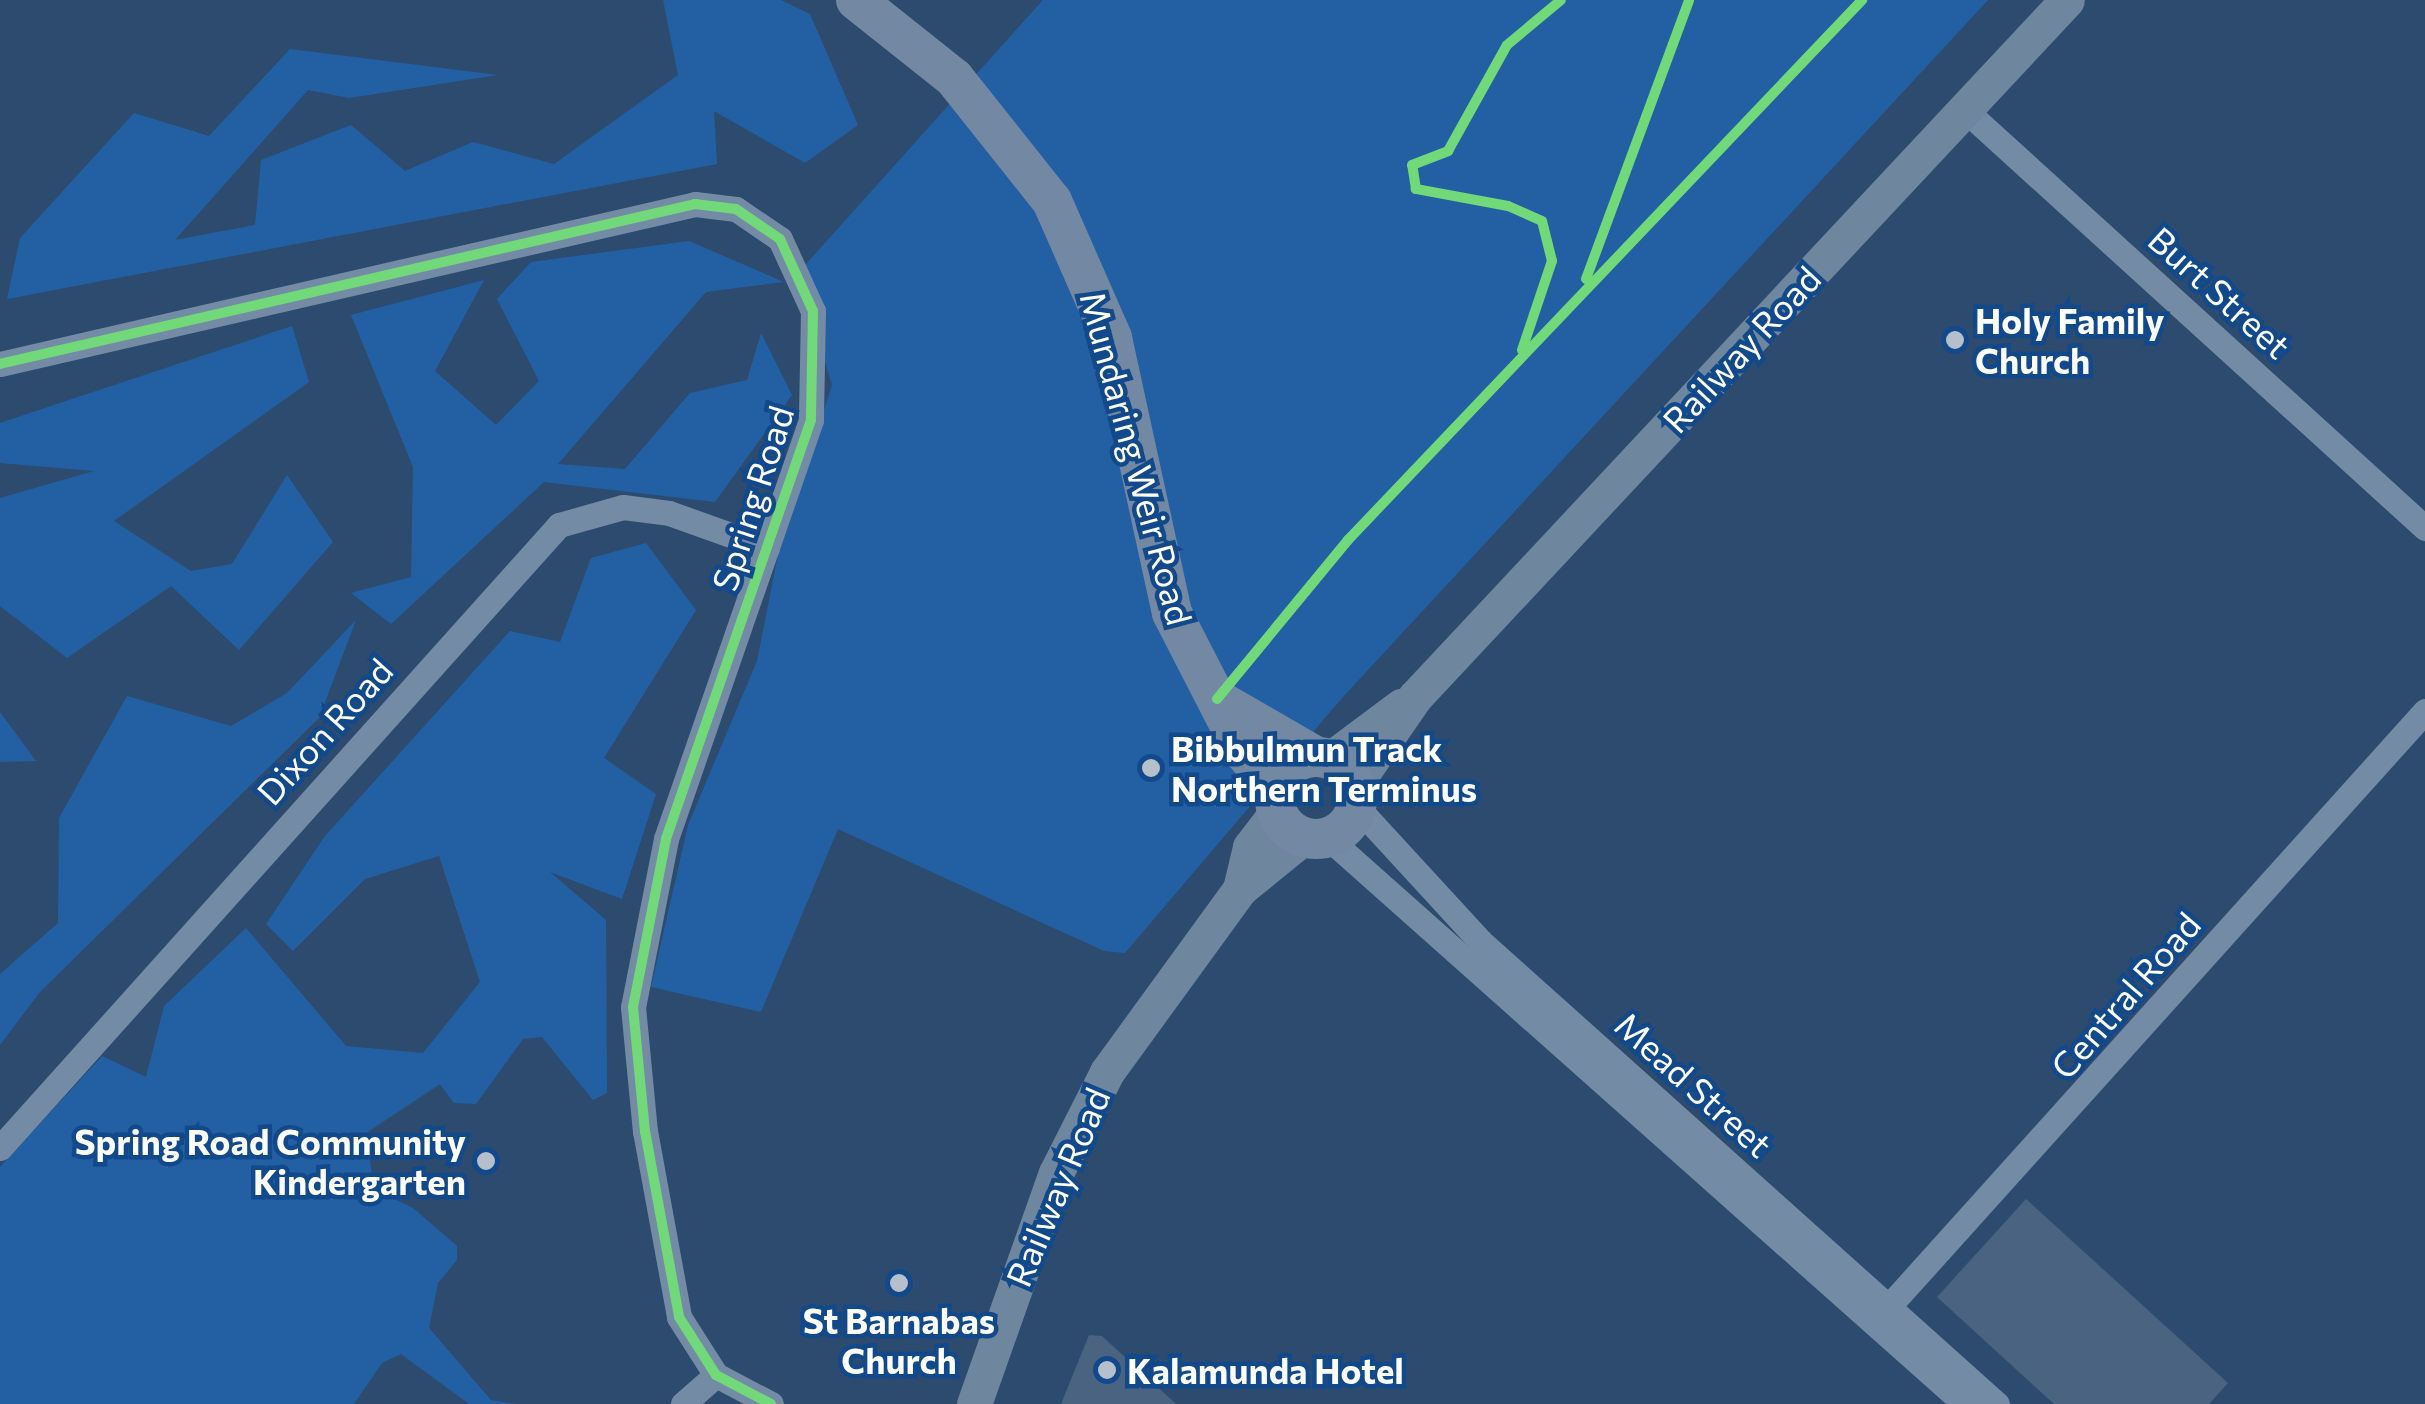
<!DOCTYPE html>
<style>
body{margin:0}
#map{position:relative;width:2425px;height:1404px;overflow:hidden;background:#2d4b6f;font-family:Commissioner,sans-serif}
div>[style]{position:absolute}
.green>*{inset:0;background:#2360a3}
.building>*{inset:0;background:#4a6380}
.street>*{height:25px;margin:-12.5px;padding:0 12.5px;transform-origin:12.5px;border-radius:12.5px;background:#748ba5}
.secondary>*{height:35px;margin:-17.5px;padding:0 17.5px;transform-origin:17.5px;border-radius:17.5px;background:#6f869f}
.primary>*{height:40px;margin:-20px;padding:0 20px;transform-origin:20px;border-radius:20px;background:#7388a2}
.primary>.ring{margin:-20px;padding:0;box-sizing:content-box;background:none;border:40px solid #7388a2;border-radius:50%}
.cycleway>*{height:10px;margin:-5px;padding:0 5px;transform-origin:5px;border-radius:5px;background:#71d979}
.dots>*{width:28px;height:28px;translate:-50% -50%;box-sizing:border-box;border:5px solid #11498b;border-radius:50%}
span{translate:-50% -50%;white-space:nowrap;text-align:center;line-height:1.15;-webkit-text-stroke:9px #11498b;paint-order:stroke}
.street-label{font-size:35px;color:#fff}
.poi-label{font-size:35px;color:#fff;font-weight:700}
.left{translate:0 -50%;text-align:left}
.right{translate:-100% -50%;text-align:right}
</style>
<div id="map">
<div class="green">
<div style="clip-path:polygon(663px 0,781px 0,810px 14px,858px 125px,805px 163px,714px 111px,717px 164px,7px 299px,20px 238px,134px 113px,209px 136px,290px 49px,498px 75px,349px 98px,308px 90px,175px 240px,255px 225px,261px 160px,351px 125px,405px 171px,473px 142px,554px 164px,678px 75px)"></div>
<div style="clip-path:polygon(1043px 0,1988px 0,1342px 698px,1125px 953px,1104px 951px,838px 829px,761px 1012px,651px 987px,688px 825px,757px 661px,779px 550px,832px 385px,798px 273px)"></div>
<div style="clip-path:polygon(689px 241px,784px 282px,706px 292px,558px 464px,625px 469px,690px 393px,747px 380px,761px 333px,792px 395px,715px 502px,544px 482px,391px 624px,351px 593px,411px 577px,413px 467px,351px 315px,484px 280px,435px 371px,496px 425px,539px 381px,497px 299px,531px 262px)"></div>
<div style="clip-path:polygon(292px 326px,309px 382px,114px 521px,191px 571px,232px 564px,287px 475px,333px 542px,239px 650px,171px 586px,67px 658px,0 606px,0 498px,94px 471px,0 463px,0 423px)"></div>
<div style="clip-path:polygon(646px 543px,696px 610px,604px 758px,656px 794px,622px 899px,550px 872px,606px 920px,607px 1093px,593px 1100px,542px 1037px,523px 1039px,476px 1104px,454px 1103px,440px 1084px,366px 1133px,374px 1189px,413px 1208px,457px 1246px,457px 1260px,438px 1283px,429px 1328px,491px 1400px,516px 1404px,469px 1404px,401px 1354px,382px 1363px,354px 1404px,0 1404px,0 1167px,102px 1056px,146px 1077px,164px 1006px,246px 928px,346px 1046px,423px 1053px,480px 982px,439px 856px,365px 879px,293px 951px,266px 924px,325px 836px,510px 631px,560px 642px,591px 558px)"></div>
<div style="clip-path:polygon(356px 620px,319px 718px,40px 992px,0 1045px,0 974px,58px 923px,59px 818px,127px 696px,231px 726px,287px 693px)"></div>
<div style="clip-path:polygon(0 712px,36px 761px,0 762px)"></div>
</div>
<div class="building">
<div style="clip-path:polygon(2026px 1199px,2228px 1383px,2209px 1404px,2054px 1404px,1937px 1297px)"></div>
<div style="clip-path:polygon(1089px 1335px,1102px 1336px,1176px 1404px,1061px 1404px)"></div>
</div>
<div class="street">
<div style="left:1965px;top:110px;width:622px;rotate:42.26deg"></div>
<div style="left:0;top:364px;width:713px;rotate:-12.96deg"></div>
<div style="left:695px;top:204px;width:41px;rotate:7deg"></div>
<div style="left:736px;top:209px;width:53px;rotate:34.3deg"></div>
<div style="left:780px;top:239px;width:79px;rotate:65.4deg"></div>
<div style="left:813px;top:311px;width:109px;rotate:91.1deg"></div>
<div style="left:811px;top:420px;width:443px;rotate:109.1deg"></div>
<div style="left:666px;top:839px;width:171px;rotate:101.1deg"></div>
<div style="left:633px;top:1007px;width:125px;rotate:84.5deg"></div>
<div style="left:645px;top:1131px;width:189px;rotate:79.6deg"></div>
<div style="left:679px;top:1317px;width:69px;rotate:57.5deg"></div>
<div style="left:716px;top:1375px;width:62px;rotate:27.8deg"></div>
<div style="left:1356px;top:806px;width:183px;rotate:47.4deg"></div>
<div style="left:1480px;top:941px;width:694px;rotate:41.85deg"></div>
<div style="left:1327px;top:837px;width:854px;rotate:41.63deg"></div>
<div style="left:0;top:1148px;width:837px;rotate:-48.1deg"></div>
<div style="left:559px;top:525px;width:66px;rotate:-15.7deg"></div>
<div style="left:623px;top:507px;width:46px;rotate:7.4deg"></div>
<div style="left:669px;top:513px;width:104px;rotate:19.7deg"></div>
<div style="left:1881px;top:1315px;width:813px;rotate:-47.99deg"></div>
<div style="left:683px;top:1404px;width:44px;rotate:-41.3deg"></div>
</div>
<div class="secondary">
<div style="left:1330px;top:759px;width:89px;rotate:-36.7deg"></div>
<div style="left:1355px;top:784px;width:106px;rotate:-55.4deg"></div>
<div style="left:1415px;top:697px;width:954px;rotate:-46.91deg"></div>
<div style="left:1240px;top:889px;width:43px;rotate:-76.6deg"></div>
<div style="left:1250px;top:847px;width:43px;rotate:-52.6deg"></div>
<div style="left:974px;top:1404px;width:245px;rotate:-70.5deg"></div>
<div style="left:1056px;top:1173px;width:113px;rotate:-63.2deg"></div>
<div style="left:1107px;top:1072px;width:226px;rotate:-54deg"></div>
<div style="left:1240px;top:889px;width:82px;rotate:-39.1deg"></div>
</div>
<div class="primary">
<div style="left:856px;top:0;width:125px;rotate:38.5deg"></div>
<div style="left:954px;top:78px;width:157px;rotate:51.5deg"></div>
<div style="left:1052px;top:201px;width:150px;rotate:66.3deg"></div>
<div style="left:1112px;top:338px;width:281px;rotate:77.7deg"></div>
<div style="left:1172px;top:613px;width:155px;rotate:62.8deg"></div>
<div style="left:1243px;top:751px;width:50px;rotate:49.9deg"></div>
<div style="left:1220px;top:701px;width:110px;rotate:30.1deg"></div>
<div class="ring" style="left:1275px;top:757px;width:42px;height:42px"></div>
</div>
<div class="cycleway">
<div style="left:1586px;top:279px;width:297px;rotate:-69.7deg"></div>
<div style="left:1522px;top:350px;width:94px;rotate:-71.4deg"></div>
<div style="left:1552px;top:261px;width:41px;rotate:-104deg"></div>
<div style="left:1542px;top:221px;width:37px;rotate:-156deg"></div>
<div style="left:1508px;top:206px;width:94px;rotate:-169.5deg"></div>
<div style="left:1416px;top:189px;width:24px;rotate:-99deg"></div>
<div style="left:1412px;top:165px;width:39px;rotate:-21deg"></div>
<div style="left:1448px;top:151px;width:121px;rotate:-60.9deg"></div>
<div style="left:1507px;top:45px;width:70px;rotate:-39.8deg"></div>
<div style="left:0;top:364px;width:713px;rotate:-12.96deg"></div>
<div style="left:695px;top:204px;width:41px;rotate:7deg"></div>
<div style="left:736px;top:209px;width:53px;rotate:34.3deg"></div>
<div style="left:780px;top:239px;width:79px;rotate:65.4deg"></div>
<div style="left:813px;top:311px;width:109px;rotate:91.1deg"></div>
<div style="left:811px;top:420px;width:443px;rotate:109.1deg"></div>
<div style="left:666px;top:839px;width:171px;rotate:101.1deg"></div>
<div style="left:633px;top:1007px;width:125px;rotate:84.5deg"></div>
<div style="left:645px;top:1131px;width:189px;rotate:79.6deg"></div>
<div style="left:679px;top:1317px;width:69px;rotate:57.5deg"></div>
<div style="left:716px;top:1375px;width:62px;rotate:27.8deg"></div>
<div style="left:1217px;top:699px;width:206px;rotate:-50.5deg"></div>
<div style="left:1348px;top:540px;width:746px;rotate:-46.41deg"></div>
</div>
<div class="dots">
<div style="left:1955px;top:340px;background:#b6c0cd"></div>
<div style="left:1151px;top:768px;background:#b6c0cd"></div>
<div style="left:486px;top:1161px;background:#b6c0cd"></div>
<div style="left:899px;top:1283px;background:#b6c0cd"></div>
<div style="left:1107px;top:1370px;background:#b6c0cd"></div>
</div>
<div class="street-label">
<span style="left:2220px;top:292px;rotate:42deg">Burt Street</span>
<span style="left:1741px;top:349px;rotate:-47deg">Railway Road</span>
<span style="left:1137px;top:458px;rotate:75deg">Mundaring Weir Road</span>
<span style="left:752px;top:498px;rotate:-72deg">Spring Road</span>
<span style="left:324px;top:731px;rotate:-48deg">Dixon Road</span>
<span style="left:2125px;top:995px;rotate:-49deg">Central Road</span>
<span style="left:1694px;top:1084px;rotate:42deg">Mead Street</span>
<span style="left:1057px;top:1187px;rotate:-67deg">Railway Road</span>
</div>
<div class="poi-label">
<span class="left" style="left:1975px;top:340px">Holy Family<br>Church</span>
<span class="left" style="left:1171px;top:768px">Bibbulmun Track<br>Northern Terminus</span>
<span class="right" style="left:466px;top:1161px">Spring Road Community<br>Kindergarten</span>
<span style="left:899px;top:1340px">St Barnabas<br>Church</span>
<span class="left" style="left:1127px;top:1370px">Kalamunda Hotel</span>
</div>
</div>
